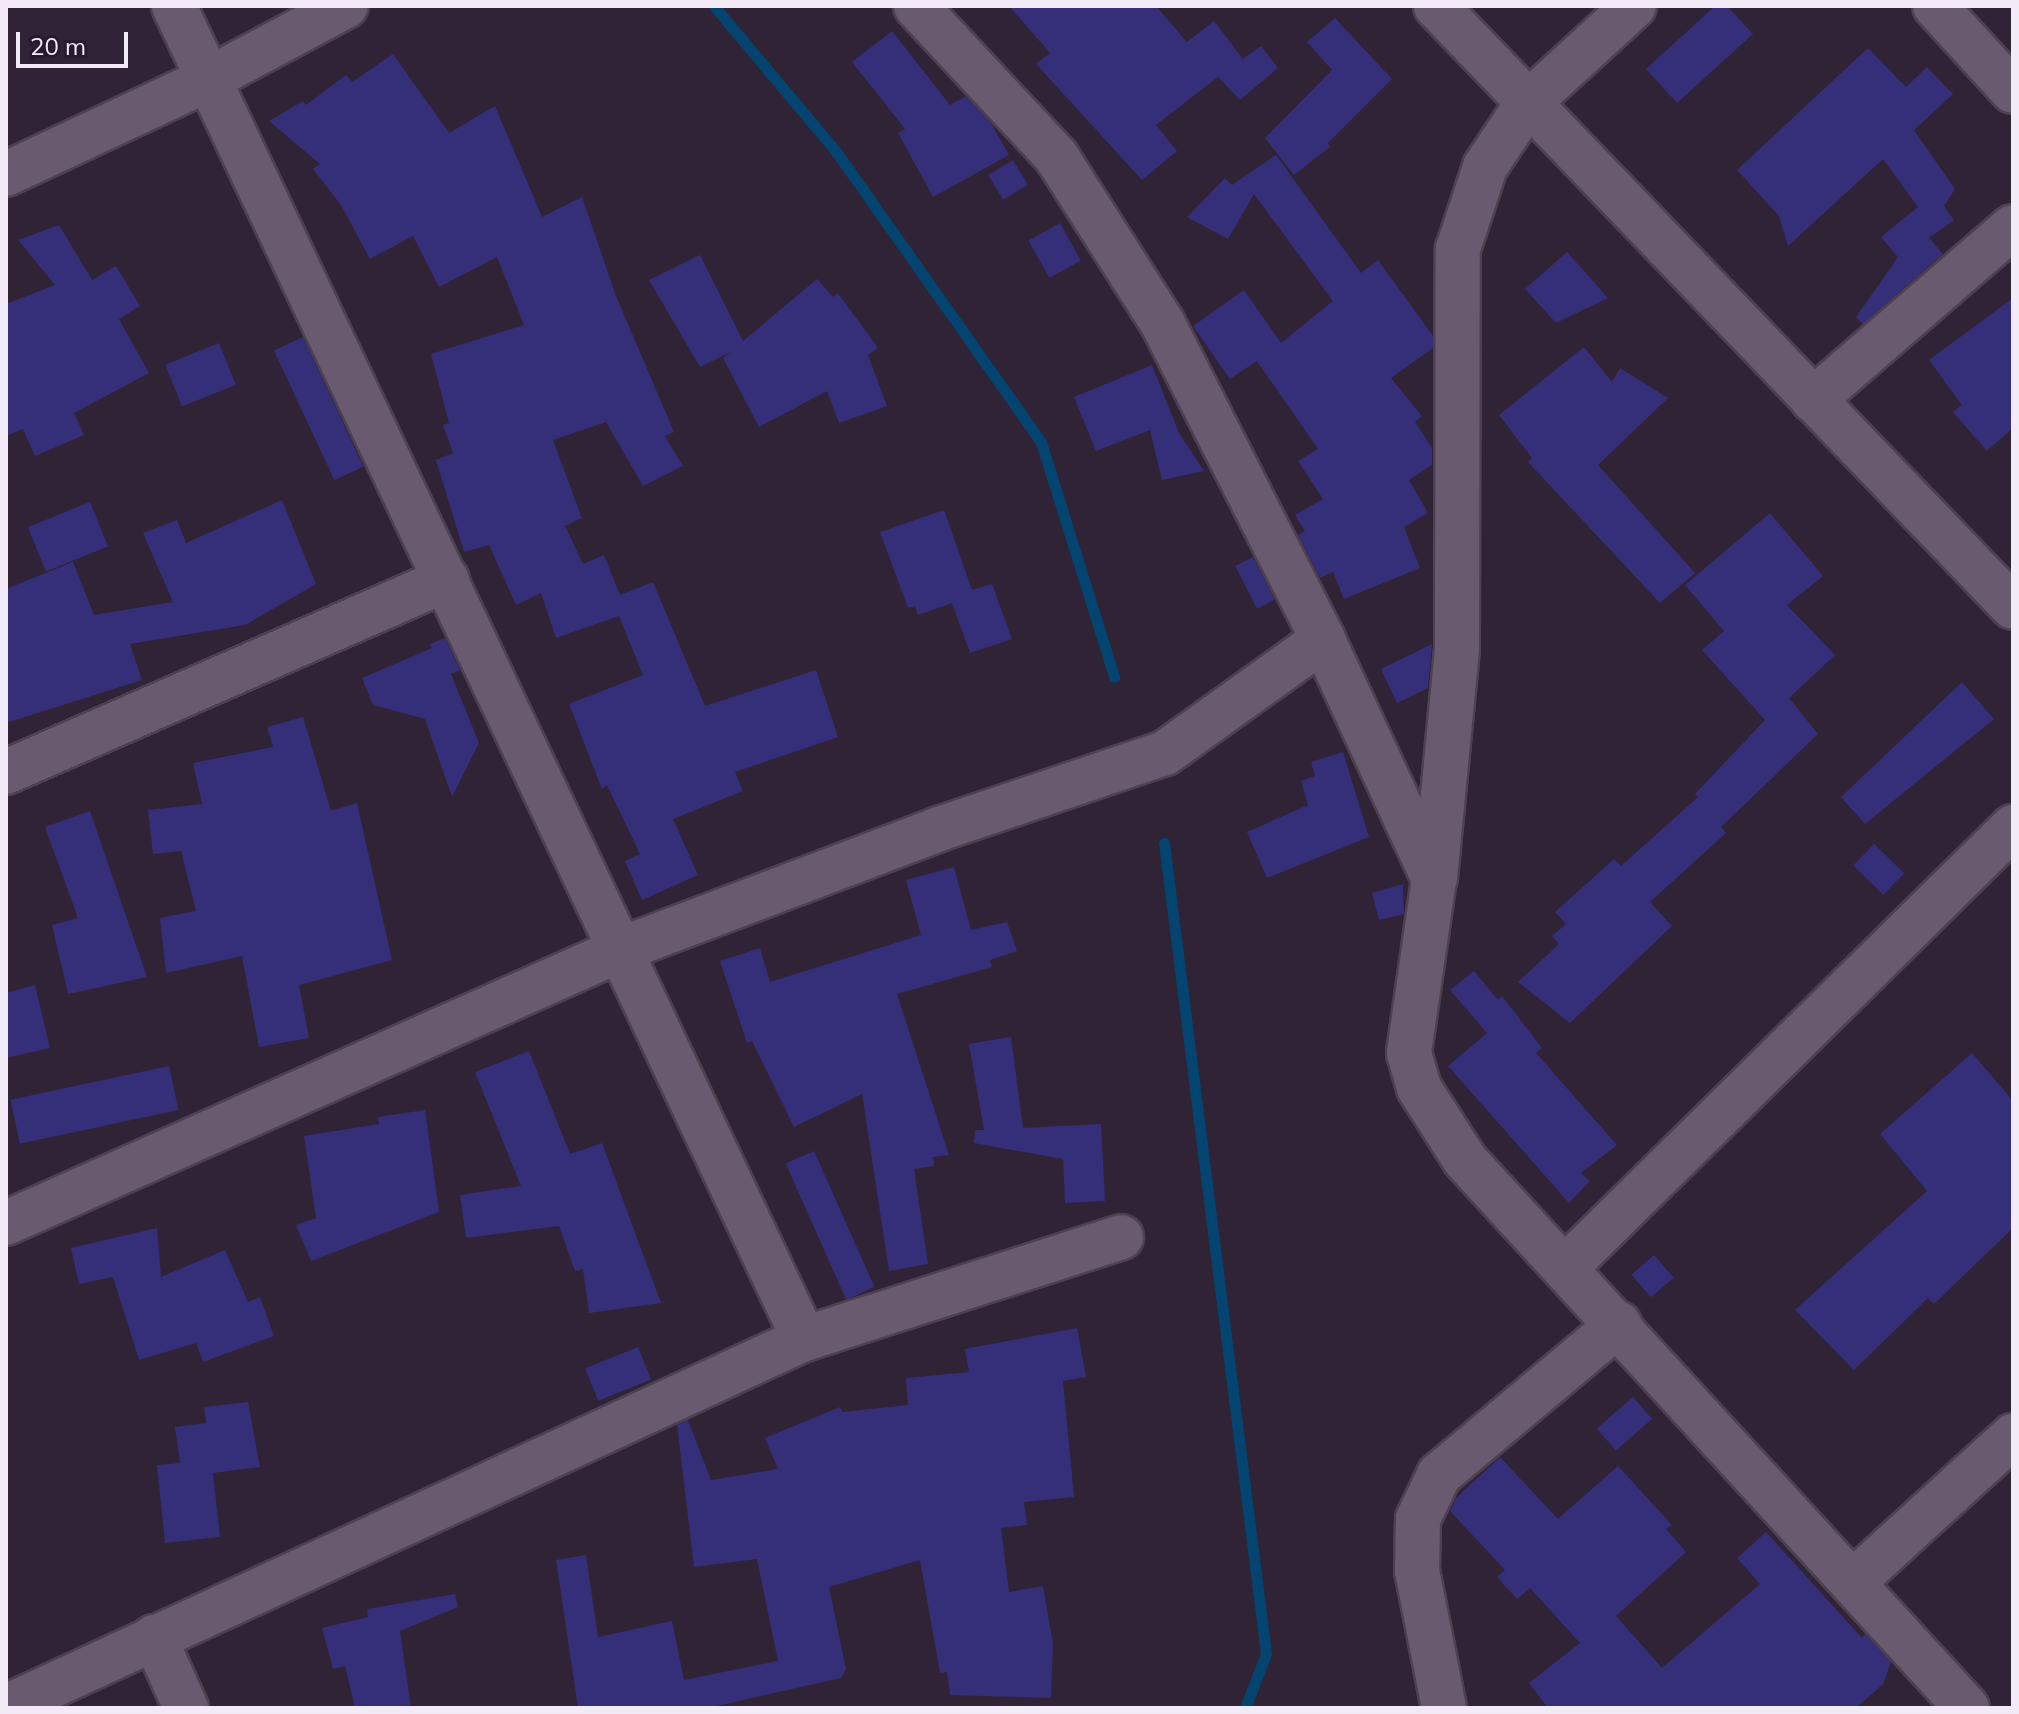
<!DOCTYPE html>
<style>
body{margin:0}
#map{position:relative;width:2019px;height:1714px;overflow:hidden;background:#302336;font-family:Mulish,sans-serif}
div>[style]{position:absolute}
.stream>*{height:11px;margin:-5.5px;padding:0 5.5px;transform-origin:5.5px;border-radius:5.5px;background:#044471}
.building>*{inset:0;background:#342f78;transform-origin:0 0}
.roads{filter:drop-shadow(2px 0 #4d4151) drop-shadow(-2px 0 #4d4151) drop-shadow(0 2px #4d4151) drop-shadow(0 -2px #4d4151)}
.minor>*{height:44px;margin:-22px;padding:0 22px;transform-origin:22px;border-radius:22px;background:#695a70}
span{translate:-50% -50%;white-space:nowrap;text-align:center;line-height:1.15;-webkit-text-stroke:7px #261a2c;paint-order:stroke}
.frame{position:absolute;inset:0;border:8px solid #f3eaf7;pointer-events:none}
.scale{position:absolute;left:16px;top:32px;width:112px;height:36px;box-sizing:border-box;border:4px solid #f3eaf7;border-top:0;padding-left:10px;font-size:24px;line-height:28px;white-space:nowrap;color:#f3eaf7;-webkit-text-stroke:6px #261a2c;paint-order:stroke}
</style>
<div id="map">
<div class="stream">
<div style="left:714px;top:6px;width:188px;rotate:50deg"></div>
<div style="left:835px;top:150px;width:357px;rotate:54.8deg"></div>
<div style="left:1041px;top:442px;width:246px;rotate:72.7deg"></div>
<div style="left:1164px;top:843px;width:817px;rotate:82.83deg"></div>
<div style="left:1266px;top:1654px;width:58px;rotate:111.3deg"></div>
</div>
<div class="building">
<div style="clip-path:polygon(1009px 6px,1156px 6px,1187px 42px,1214px 21px,1243px 59px,1261px 46px,1278px 68px,1240px 100px,1218px 77px,1156px 125px,1177px 151px,1142px 180px,1036px 64px,1050px 53px)"></div>
<div style="clip-path:polygon(1715px 6px,1727px 6px,1753px 34px,1677px 103px,1646px 69px)"></div>
<div style="clip-path:polygon(1335px 18px,1392px 79px,1328px 143px,1330px 147px,1294px 175px,1265px 138px,1332px 70px,1307px 42px)"></div>
<div style="clip-path:polygon(892px 31px,950px 105px,966px 96px,991px 123px,1009px 155px,933px 197px,898px 133px,905px 129px,852px 62px)"></div>
<div style="clip-path:polygon(1868px 48px,1906px 87px,1927px 67px,1953px 94px,1914px 130px,1955px 189px,1944px 206px,1954px 220px,1929px 238px,1943px 254px,1863px 324px,1856px 317px,1898px 257px,1881px 237px,1918px 207px,1883px 159px,1788px 246px,1779px 216px,1737px 170px)"></div>
<div style="clip-path:polygon(393px 54px,449px 133px,495px 106px,542px 217px,582px 197px,616px 296px,674px 432px,665px 436px,683px 466px,643px 486px,606px 422px,553px 440px,582px 518px,565px 526px,583px 564px,604px 555px,620px 595px,653px 582px,705px 706px,816px 670px,838px 737px,735px 772px,743px 791px,673px 819px,698px 875px,642px 900px,625px 861px,640px 854px,607px 785px,602px 789px,569px 704px,643px 675px,619px 616px,556px 638px,541px 593px,516px 605px,489px 545px,464px 552px,436px 460px,453px 453px,443px 425px,449px 423px,431px 354px,524px 325px,497px 257px,439px 287px,413px 236px,370px 259px,341px 205px,313px 169px,320px 164px,269px 121px,303px 101px,306px 105px,346px 75px,352px 82px)"></div>
<div style="clip-path:polygon(1276px 155px,1361px 273px,1378px 260px,1433px 336px,1433px 348px,1391px 378px,1422px 416px,1415px 422px,1432px 448px,1432px 465px,1409px 480px,1428px 513px,1404px 527px,1420px 568px,1344px 599px,1333px 572px,1320px 578px,1298px 535px,1305px 531px,1295px 515px,1323px 499px,1298px 461px,1318px 449px,1257px 361px,1230px 379px,1193px 326px,1244px 290px,1281px 343px,1333px 301px,1254px 194px,1228px 239px,1187px 217px,1225px 178px,1232px 185px)"></div>
<div style="left:1013px;top:160px;width:29px;height:29px;rotate:59deg"></div>
<div style="left:1060px;top:223px;width:43px;height:36px;rotate:61deg"></div>
<div style="clip-path:polygon(59px 225px,92px 280px,116px 266px,140px 306px,119px 319px,149px 373px,74px 413px,84px 435px,35px 456px,23px 429px,6px 436px,6px 304px,55px 285px,18px 240px)"></div>
<div style="clip-path:polygon(1567px 252px,1608px 298px,1556px 323px,1525px 289px)"></div>
<div style="clip-path:polygon(700px 255px,743px 341px,817px 279px,833px 297px,838px 293px,878px 348px,868px 355px,887px 406px,839px 423px,827px 391px,759px 427px,723px 358px,731px 352px,700px 367px,649px 280px)"></div>
<div style="clip-path:polygon(2013px 298px,2013px 428px,1987px 451px,1953px 412px,1962px 405px,1929px 360px)"></div>
<div style="left:303px;top:337px;width:143px;height:32px;rotate:65deg"></div>
<div style="left:219px;top:343px;width:45px;height:58px;rotate:68deg"></div>
<div style="clip-path:polygon(1584px 347px,1612px 382px,1620px 368px,1668px 398px,1598px 465px,1695px 573px,1660px 603px,1528px 462px,1532px 458px,1499px 415px)"></div>
<div style="clip-path:polygon(1152px 365px,1179px 433px,1204px 471px,1162px 480px,1150px 430px,1096px 451px,1074px 397px)"></div>
<div style="clip-path:polygon(282px 500px,316px 584px,245px 625px,130px 644px,142px 680px,6px 723px,6px 589px,73px 562px,94px 615px,173px 602px,143px 533px,177px 520px,186px 543px)"></div>
<div style="left:90px;top:502px;width:48px;height:67px;rotate:68deg"></div>
<div style="clip-path:polygon(944px 510px,972px 590px,992px 584px,1012px 639px,970px 653px,952px 603px,918px 615px,915px 606px,908px 608px,880px 532px)"></div>
<div style="clip-path:polygon(1770px 513px,1823px 576px,1787px 605px,1835px 655px,1789px 698px,1818px 734px,1721px 827px,1726px 833px,1650px 902px,1672px 926px,1570px 1023px,1518px 982px,1559px 944px,1552px 936px,1566px 924px,1555px 912px,1614px 859px,1621px 866px,1698px 797px,1695px 794px,1765px 720px,1702px 650px,1724px 631px,1685px 585px)"></div>
<div style="left:1253px;top:557px;width:48px;height:20px;rotate:63deg"></div>
<div style="clip-path:polygon(445px 638px,460px 670px,451px 674px,479px 743px,452px 797px,425px 719px,373px 705px,362px 678px,432px 648px,430px 644px)"></div>
<div style="clip-path:polygon(1432px 644px,1428px 688px,1397px 703px,1381px 669px)"></div>
<div style="clip-path:polygon(1962px 682px,1994px 719px,1865px 824px,1841px 797px)"></div>
<div style="clip-path:polygon(303px 717px,331px 811px,357px 803px,392px 960px,299px 985px,309px 1038px,259px 1047px,242px 956px,166px 973px,160px 918px,196px 911px,181px 851px,153px 854px,148px 810px,202px 804px,193px 763px,273px 747px,267px 727px)"></div>
<div style="clip-path:polygon(1343px 752px,1369px 837px,1267px 878px,1247px 832px,1308px 805px,1301px 781px,1315px 776px,1311px 762px)"></div>
<div style="clip-path:polygon(90px 811px,147px 977px,68px 994px,52px 925px,78px 918px,45px 827px)"></div>
<div style="left:1874px;top:844px;width:42px;height:30px;rotate:44deg"></div>
<div style="clip-path:polygon(954px 867px,971px 930px,1007px 922px,1017px 951px,990px 960px,992px 967px,897px 994px,949px 1155px,933px 1157px,934px 1166px,914px 1169px,928px 1264px,889px 1271px,862px 1094px,794px 1127px,752px 1041px,747px 1043px,720px 961px,760px 948px,770px 982px,921px 935px,906px 880px)"></div>
<div style="clip-path:polygon(1403px 884px,1404px 914px,1379px 920px,1372px 893px)"></div>
<div style="clip-path:polygon(1474px 971px,1498px 1000px,1502px 996px,1542px 1048px,1536px 1053px,1617px 1145px,1581px 1173px,1590px 1181px,1569px 1203px,1448px 1066px,1487px 1033px,1450px 990px)"></div>
<div style="clip-path:polygon(35px 985px,50px 1048px,6px 1058px,6px 993px)"></div>
<div style="clip-path:polygon(1011px 1037px,1023px 1128px,1101px 1124px,1105px 1201px,1065px 1203px,1063px 1159px,974px 1143px,975px 1130px,984px 1130px,969px 1044px)"></div>
<div style="clip-path:polygon(529px 1051px,570px 1154px,602px 1143px,661px 1303px,589px 1313px,583px 1269px,575px 1271px,559px 1226px,466px 1238px,460px 1195px,521px 1186px,475px 1072px)"></div>
<div style="clip-path:polygon(1972px 1053px,2013px 1101px,2013px 1228px,1934px 1304px,1928px 1298px,1854px 1370px,1795px 1310px,1927px 1191px,1880px 1134px)"></div>
<div style="left:169px;top:1066px;width:45px;height:162px;rotate:78deg"></div>
<div style="clip-path:polygon(425px 1110px,439px 1212px,311px 1261px,296px 1225px,316px 1218px,304px 1136px,379px 1124px,378px 1117px)"></div>
<div style="left:814px;top:1151px;width:149px;height:31px;rotate:66deg"></div>
<div style="clip-path:polygon(157px 1228px,161px 1277px,225px 1250px,248px 1302px,260px 1297px,274px 1336px,203px 1362px,196px 1343px,139px 1360px,113px 1277px,79px 1284px,71px 1248px)"></div>
<div style="left:1654px;top:1255px;width:30px;height:30px;rotate:49deg"></div>
<div style="clip-path:polygon(1077px 1328px,1086px 1377px,1063px 1381px,1074px 1497px,1024px 1502px,1027px 1525px,1001px 1528px,1009px 1592px,1043px 1586px,1053px 1644px,1051px 1698px,950px 1695px,947px 1672px,940px 1673px,920px 1560px,829px 1587px,846px 1669px,841px 1678px,708px 1708px,578px 1708px,556px 1560px,586px 1555px,598px 1637px,672px 1621px,684px 1680px,778px 1661px,757px 1559px,694px 1567px,677px 1425px,688px 1420px,711px 1480px,778px 1469px,765px 1438px,840px 1407px,842px 1412px,908px 1405px,906px 1378px,969px 1372px,965px 1349px)"></div>
<div style="left:638px;top:1347px;width:35px;height:57px;rotate:68deg"></div>
<div style="left:1633px;top:1397px;width:29px;height:48px;rotate:49deg"></div>
<div style="clip-path:polygon(248px 1402px,260px 1467px,213px 1473px,220px 1537px,165px 1543px,157px 1465px,180px 1463px,175px 1427px,206px 1423px,204px 1407px)"></div>
<div style="clip-path:polygon(1500px 1457px,1558px 1519px,1618px 1466px,1672px 1525px,1666px 1529px,1686px 1552px,1616px 1616px,1662px 1668px,1760px 1584px,1737px 1558px,1766px 1532px,1862px 1638px,1865px 1633px,1891px 1662px,1883px 1684px,1856px 1708px,1548px 1708px,1529px 1683px,1580px 1643px,1530px 1588px,1517px 1599px,1497px 1577px,1505px 1570px,1450px 1511px,1456px 1498px)"></div>
<div style="clip-path:polygon(455px 1594px,458px 1607px,400px 1631px,411px 1708px,355px 1708px,345px 1666px,333px 1669px,322px 1628px,368px 1617px,367px 1609px)"></div>
</div>
<div class="roads">
<div class="minor">
<div style="left:174px;top:6px;width:1474px;rotate:64.7deg"></div>
<div style="left:916px;top:6px;width:205px;rotate:47deg"></div>
<div style="left:1056px;top:156px;width:199px;rotate:57.5deg"></div>
<div style="left:1163px;top:324px;width:354px;rotate:63.1deg"></div>
<div style="left:1323px;top:640px;width:264px;rotate:65.1deg"></div>
<div style="left:1434px;top:879px;width:176px;rotate:98.2deg"></div>
<div style="left:1409px;top:1053px;width:36px;rotate:74deg"></div>
<div style="left:1419px;top:1088px;width:85px;rotate:57.4deg"></div>
<div style="left:1465px;top:1160px;width:743px;rotate:47.51deg"></div>
<div style="left:1436px;top:6px;width:833px;rotate:46.17deg"></div>
<div style="left:1935px;top:6px;width:115px;rotate:47.5deg"></div>
<div style="left:6px;top:174px;width:224px;rotate:-25.1deg"></div>
<div style="left:209px;top:79px;width:155px;rotate:-28.1deg"></div>
<div style="left:1813px;top:400px;width:264px;rotate:-40.9deg"></div>
<div style="left:6px;top:772px;width:481px;rotate:-23.6deg"></div>
<div style="left:1435px;top:878px;width:230px;rotate:-84.5deg"></div>
<div style="left:1457px;top:649px;width:400px;rotate:-89.9deg"></div>
<div style="left:1458px;top:249px;width:86px;rotate:-71.8deg"></div>
<div style="left:1485px;top:167px;width:76px;rotate:-56.3deg"></div>
<div style="left:1527px;top:104px;width:145px;rotate:-42.5deg"></div>
<div style="left:6px;top:1223px;width:674px;rotate:-23.98deg"></div>
<div style="left:622px;top:949px;width:339px;rotate:-20.7deg"></div>
<div style="left:939px;top:829px;width:238px;rotate:-18.6deg"></div>
<div style="left:1165px;top:753px;width:194px;rotate:-35.6deg"></div>
<div style="left:1567px;top:1266px;width:626px;rotate:-44.55deg"></div>
<div style="left:1853px;top:1582px;width:217px;rotate:-42.4deg"></div>
<div style="left:154px;top:1637px;width:78px;rotate:65.7deg"></div>
<div style="left:6px;top:1707px;width:879px;rotate:-24.76deg"></div>
<div style="left:804px;top:1339px;width:333px;rotate:-17.8deg"></div>
<div style="left:1444px;top:1708px;width:140px;rotate:-101.1deg"></div>
<div style="left:1417px;top:1571px;width:52px;rotate:-88.9deg"></div>
<div style="left:1418px;top:1519px;width:49px;rotate:-64.5deg"></div>
<div style="left:1439px;top:1475px;width:235px;rotate:-40deg"></div>
</div>
</div>
<div class="frame"></div>
<div class="scale">20 m</div>
</div>
